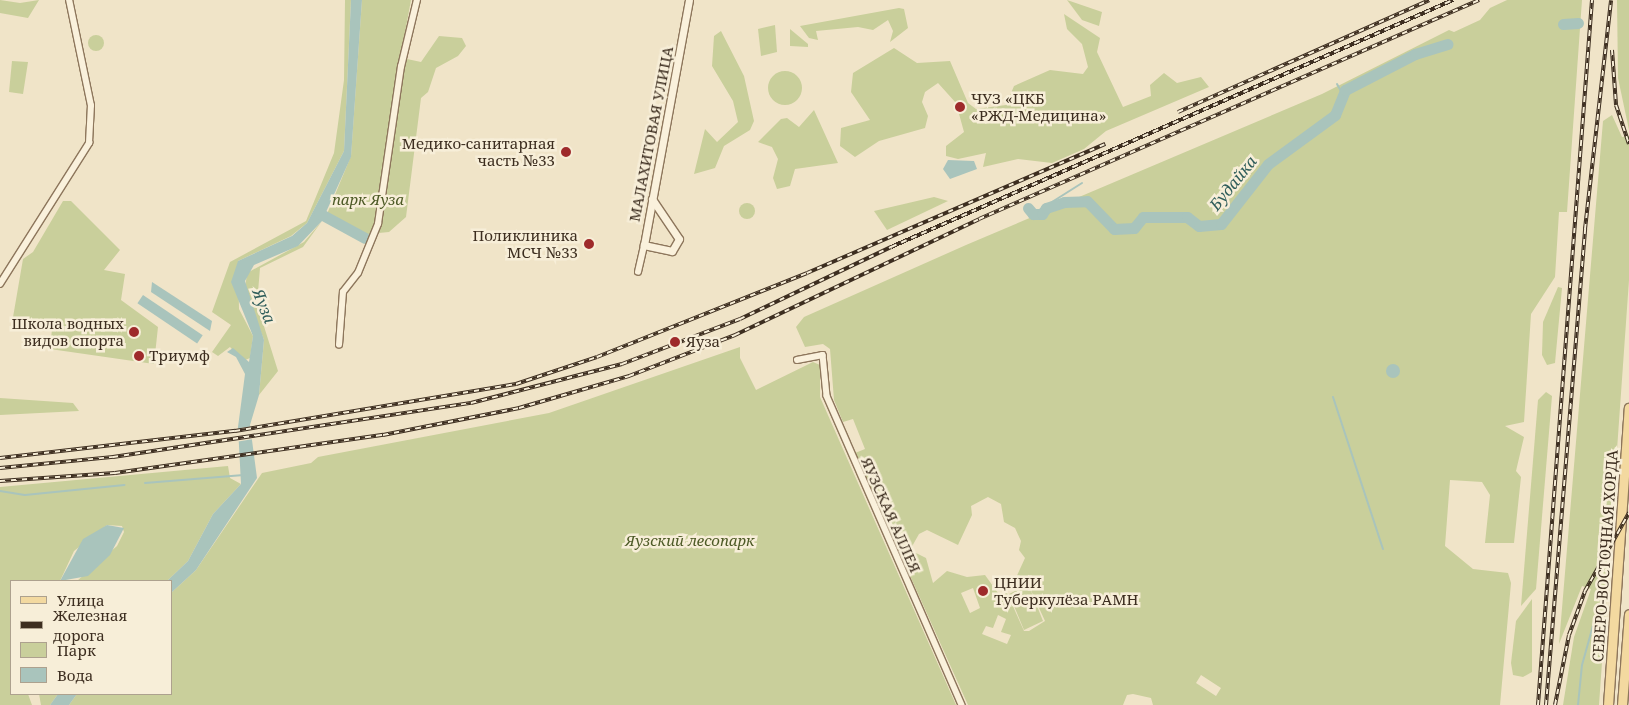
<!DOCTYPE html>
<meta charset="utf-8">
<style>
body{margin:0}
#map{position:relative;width:1629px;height:705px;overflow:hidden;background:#f0e4c8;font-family:"Noto Serif",serif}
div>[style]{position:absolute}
.green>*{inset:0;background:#c9cf9b}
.round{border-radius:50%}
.water>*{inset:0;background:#a9c4bc;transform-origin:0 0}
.pier>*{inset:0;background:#f0e4c8;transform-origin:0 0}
.stream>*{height:2px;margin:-1px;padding:0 1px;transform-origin:1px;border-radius:1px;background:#a9c4bc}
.river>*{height:11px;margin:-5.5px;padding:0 5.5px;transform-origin:5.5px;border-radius:5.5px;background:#a9c4bc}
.roads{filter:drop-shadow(1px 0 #8d765c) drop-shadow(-1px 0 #8d765c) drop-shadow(0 1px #8d765c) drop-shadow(0 -1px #8d765c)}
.minor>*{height:5.5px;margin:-2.75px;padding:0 2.75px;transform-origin:2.75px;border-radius:2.75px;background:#faf1dc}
.tertiary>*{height:7px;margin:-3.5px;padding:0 3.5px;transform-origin:3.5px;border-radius:3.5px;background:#faf1dc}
.primary>*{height:9px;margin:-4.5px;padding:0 4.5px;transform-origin:4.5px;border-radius:4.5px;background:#f3d9a0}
.rail>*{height:4px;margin-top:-2px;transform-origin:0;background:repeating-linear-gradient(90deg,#f7eed8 0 5.5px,#3d2e20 0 11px);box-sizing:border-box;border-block:1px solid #3d2e20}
.dots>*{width:14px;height:14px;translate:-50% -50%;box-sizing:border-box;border:2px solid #f7eed8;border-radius:50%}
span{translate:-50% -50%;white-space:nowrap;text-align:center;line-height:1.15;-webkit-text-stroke:5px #f7eed8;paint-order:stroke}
.poi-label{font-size:15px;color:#3d2e20}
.left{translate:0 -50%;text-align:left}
.right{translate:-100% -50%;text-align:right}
.street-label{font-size:15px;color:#3d2e20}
.park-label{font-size:15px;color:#4d5a26;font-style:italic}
.water-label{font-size:16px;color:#2f5d5a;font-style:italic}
.legend{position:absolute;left:10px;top:580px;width:162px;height:115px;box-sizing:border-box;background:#f7eed8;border:1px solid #ada18e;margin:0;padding:6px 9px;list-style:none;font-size:15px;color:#3d2e20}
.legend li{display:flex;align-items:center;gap:10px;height:25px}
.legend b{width:25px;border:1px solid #ada18e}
</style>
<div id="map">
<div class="green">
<div style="clip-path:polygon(0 0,20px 3px,39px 0,28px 18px,0 13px)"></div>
<div style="clip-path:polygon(345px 0,351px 0,344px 151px,307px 223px,291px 236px,238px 261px,239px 309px,253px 336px,250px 358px,243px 361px,230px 347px,218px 356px,212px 352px,231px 325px,212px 312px,230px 262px,306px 221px,334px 153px,344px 80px)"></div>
<div style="clip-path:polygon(362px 0,411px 0,401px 54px,407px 59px,421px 62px,439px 36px,462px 38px,466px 46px,458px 56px,436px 68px,428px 92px,421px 98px,406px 217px,389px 232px,358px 235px,327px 214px,351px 156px)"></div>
<div style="clip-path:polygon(1067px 0,1102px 12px,1099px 26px,1082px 20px)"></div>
<div style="clip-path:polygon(evenodd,1507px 0,1582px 0,1567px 212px,1559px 212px,1555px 277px,1531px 314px,1524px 422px,1505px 426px,1524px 437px,1516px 471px,1521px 477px,1514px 543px,1485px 543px,1490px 495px,1482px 482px,1450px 480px,1445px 546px,1473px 569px,1508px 573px,1511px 583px,1500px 705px,1153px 705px,1151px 698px,1133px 694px,1127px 695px,1123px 705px,968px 705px,855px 453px,865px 449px,853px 419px,843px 422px,834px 400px,830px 349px,823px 344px,805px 347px,796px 327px,804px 317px,966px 245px,1322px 94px,1449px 30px,1454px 32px,1480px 20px,1490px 8px,1507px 0,988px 497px,1001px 504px,1004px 522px,1015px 528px,1021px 541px,1019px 550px,1025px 558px,1015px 580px,1025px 586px,1009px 594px,1024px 630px,1043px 621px,1029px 586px,1045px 621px,1029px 631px,1024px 631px,1007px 593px,998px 593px,985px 575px,967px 577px,947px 571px,933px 583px,926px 558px,910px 550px,919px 534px,927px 530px,958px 545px,972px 515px,971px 506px,988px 497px,1507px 0,973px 588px,980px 608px,970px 613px,961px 593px,973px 588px,1507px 0,998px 615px,1006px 619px,1001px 632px,1011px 635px,1007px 644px,982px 634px,986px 626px,993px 628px,998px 615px,1507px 0,1201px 675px,1221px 688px,1216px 696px,1196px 683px,1201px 675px)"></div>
<div style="clip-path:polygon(1617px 0,1629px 0,1629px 130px,1618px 78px)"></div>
<div style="clip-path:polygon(899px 8px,904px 9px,908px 28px,890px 42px,893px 31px,888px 20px,873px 30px,858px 27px,816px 31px,818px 40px,809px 38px,800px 26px)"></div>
<div style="clip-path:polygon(1064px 14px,1100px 38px,1097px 52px,1123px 107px,1151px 96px,1150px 85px,1164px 73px,1177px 83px,1201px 77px,1209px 87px,1106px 131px,1084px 149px,1052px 163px,1018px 159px,983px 167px,986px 153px,958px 159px,946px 156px,946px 146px,964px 132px,956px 103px,938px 83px,925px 92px,922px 102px,928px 116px,925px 128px,879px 141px,855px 157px,840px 146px,841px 128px,870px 120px,851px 92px,853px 73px,894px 48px,917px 63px,950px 61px,968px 103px,976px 109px,1006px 105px,1014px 86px,1050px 70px,1083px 74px,1088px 67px,1082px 44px,1067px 29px)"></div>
<div style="clip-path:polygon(775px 25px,777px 52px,761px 56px,758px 29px)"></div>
<div style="clip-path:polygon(790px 29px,808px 44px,808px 47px,790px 46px)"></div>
<div style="clip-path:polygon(721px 31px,744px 76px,754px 121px,750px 130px,724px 146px,715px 168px,694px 174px,705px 129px,717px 142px,738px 122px,733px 101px,712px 66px,714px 36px)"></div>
<div class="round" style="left:88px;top:35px;width:16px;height:16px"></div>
<div style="clip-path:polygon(12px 61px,28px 62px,23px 94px,9px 92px)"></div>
<div class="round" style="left:768px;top:71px;width:34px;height:34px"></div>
<div style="clip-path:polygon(814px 110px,838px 163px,795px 169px,790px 186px,777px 189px,773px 178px,778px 159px,772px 147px,758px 142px,781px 119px,787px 118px,799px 127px)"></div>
<div style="clip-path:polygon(1612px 115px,1622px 137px,1629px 136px,1629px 280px,1599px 705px,1563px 705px,1574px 637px,1591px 589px,1582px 586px,1559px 644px,1603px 121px)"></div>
<div style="clip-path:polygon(934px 197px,948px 201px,887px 230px,874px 211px)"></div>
<div style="clip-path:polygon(63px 201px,71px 201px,120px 250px,104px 270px,125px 274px,121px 300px,158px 327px,154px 364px,50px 349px,52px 329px,12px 323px,23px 259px,33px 252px)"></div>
<div class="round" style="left:739px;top:203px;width:16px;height:16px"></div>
<div style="clip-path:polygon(322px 221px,303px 247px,260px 268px,257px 304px,278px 371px,259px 395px,264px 340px,245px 289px,247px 273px,304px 242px)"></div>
<div style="clip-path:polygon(1558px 287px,1562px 288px,1555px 363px,1547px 365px,1542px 355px,1543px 322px)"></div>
<div style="clip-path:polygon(740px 347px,740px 358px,756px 390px,813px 362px,820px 365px,820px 397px,956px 705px,69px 705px,77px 694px,171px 694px,171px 593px,196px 570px,262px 473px,311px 463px,318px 457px,549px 413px)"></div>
<div style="clip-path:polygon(1546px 392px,1552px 396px,1536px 589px,1521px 606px,1538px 400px)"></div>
<div style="clip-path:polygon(0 398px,73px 403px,79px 411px,0 415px)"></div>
<div style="clip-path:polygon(228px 466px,230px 478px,241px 484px,213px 514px,188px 561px,167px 581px,77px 581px,117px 546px,124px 532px,122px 526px,107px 525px,74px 551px,60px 581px,11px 581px,11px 694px,28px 694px,32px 705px,0 705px,0 487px)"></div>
<div style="clip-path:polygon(1532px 599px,1532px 672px,1523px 677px,1513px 675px,1511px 663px,1516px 621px)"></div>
<div style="clip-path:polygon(39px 694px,58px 694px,50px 705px,41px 705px)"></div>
</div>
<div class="water">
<div style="clip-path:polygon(351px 0,362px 0,351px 157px,322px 221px,298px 246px,254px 265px,245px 281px,264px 340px,259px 395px,250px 425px,257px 478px,196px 570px,171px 593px,171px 581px,167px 581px,188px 561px,213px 514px,241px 484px,238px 427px,245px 374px,236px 357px,227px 352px,233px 348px,249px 362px,253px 336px,231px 282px,238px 261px,292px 236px,307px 223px,344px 151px)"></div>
<div style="clip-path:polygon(948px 160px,974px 161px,977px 169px,950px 179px,943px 169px)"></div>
<div style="clip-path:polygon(152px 282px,212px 321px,210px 331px,151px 292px)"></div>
<div style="left:143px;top:295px;width:72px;height:10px;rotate:34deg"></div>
<div class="round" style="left:1386px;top:364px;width:14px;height:14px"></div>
<div style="clip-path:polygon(107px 525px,124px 528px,110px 555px,88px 576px,60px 581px,83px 539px)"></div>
<div style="clip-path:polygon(58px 694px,77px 694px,69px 705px,50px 705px)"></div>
</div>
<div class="pier">
<div style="left:253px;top:426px;width:13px;height:17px;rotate:81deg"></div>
</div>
<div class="stream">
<div style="left:1444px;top:42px;width:3px;rotate:72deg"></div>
<div style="left:1337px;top:84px;width:10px;rotate:61deg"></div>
<div style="left:1033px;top:214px;width:58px;rotate:-32.3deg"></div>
<div style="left:1333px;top:397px;width:160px;rotate:71.8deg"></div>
<div style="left:145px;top:483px;width:99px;rotate:-4.6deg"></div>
<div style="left:0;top:491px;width:25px;rotate:9deg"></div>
<div style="left:25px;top:495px;width:100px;rotate:-5.8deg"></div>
<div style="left:1578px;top:705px;width:40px;rotate:-84.3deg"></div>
<div style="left:1582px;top:665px;width:52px;rotate:-74.4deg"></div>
</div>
<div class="river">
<div style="left:1563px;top:24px;width:15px;rotate:-4deg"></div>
<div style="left:1028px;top:208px;width:8px;rotate:50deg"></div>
<div style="left:1033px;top:214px;width:9px"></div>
<div style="left:1042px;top:214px;width:7px;rotate:-56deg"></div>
<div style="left:1046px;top:208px;width:19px;rotate:-18deg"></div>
<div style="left:1064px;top:202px;width:23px;rotate:-2deg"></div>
<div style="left:1087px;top:201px;width:39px;rotate:46deg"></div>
<div style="left:1114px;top:229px;width:20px;rotate:-3deg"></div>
<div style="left:1134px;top:228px;width:14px;rotate:-51deg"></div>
<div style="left:1143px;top:217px;width:44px"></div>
<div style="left:1187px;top:217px;width:15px;rotate:37deg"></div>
<div style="left:1199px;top:226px;width:22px;rotate:-5deg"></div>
<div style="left:1221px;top:224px;width:76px;rotate:-51.9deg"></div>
<div style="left:1268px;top:164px;width:83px;rotate:-36.2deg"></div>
<div style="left:1335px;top:115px;width:27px;rotate:-68deg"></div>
<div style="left:1345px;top:90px;width:79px;rotate:-27.2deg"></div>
<div style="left:1415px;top:54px;width:34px;rotate:-17deg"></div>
<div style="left:319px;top:213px;width:52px;rotate:28.5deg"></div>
</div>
<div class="roads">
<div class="minor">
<div style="left:638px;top:272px;width:28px;rotate:-77deg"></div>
<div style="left:0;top:284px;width:167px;rotate:-57.7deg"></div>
<div style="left:89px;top:143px;width:37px;rotate:-87deg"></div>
<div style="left:91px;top:106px;width:108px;rotate:-101.7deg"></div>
<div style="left:339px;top:345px;width:53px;rotate:-85.7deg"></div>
<div style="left:343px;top:292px;width:24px;rotate:-52deg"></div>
<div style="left:358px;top:273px;width:53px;rotate:-67.8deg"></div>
<div style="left:378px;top:224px;width:159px;rotate:-81.7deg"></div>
<div style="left:401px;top:67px;width:69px;rotate:-76.6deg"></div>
<div style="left:797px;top:360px;width:26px;rotate:-11deg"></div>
<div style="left:823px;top:355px;width:41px;rotate:84.4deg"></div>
<div style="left:827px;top:396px;width:337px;rotate:66.4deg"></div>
</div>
<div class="tertiary">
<div style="left:652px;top:199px;width:48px;rotate:56deg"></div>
<div style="left:679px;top:239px;width:14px;rotate:120deg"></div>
<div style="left:672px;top:251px;width:29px;rotate:-168deg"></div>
<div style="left:644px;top:245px;width:249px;rotate:-79.6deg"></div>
</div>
<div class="primary">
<div style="left:1608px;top:705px;width:298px;rotate:-86deg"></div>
<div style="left:1622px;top:705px;width:91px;rotate:-85.6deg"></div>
</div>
</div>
<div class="rail">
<div style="left:1612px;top:50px;width:55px;rotate:85.8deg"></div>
<div style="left:1616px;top:105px;width:41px;rotate:71.6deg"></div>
<div style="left:1178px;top:112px;width:275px;rotate:-24deg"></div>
<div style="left:0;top:458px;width:237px;rotate:-6.6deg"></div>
<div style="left:235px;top:431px;width:285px;rotate:-9.5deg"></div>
<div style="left:516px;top:384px;width:85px;rotate:-18.4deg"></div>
<div style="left:597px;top:357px;width:226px;rotate:-21.8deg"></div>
<div style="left:807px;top:273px;width:325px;rotate:-23.4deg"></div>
<div style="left:0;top:468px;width:114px;rotate:-5.6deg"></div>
<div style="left:113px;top:457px;width:362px;rotate:-8.6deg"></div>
<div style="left:471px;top:403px;width:156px;rotate:-14.5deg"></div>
<div style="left:622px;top:364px;width:126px;rotate:-20.9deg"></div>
<div style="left:740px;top:319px;width:167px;rotate:-25.5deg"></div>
<div style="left:891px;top:247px;width:614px;rotate:-23.73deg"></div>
<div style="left:0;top:481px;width:115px;rotate:-4deg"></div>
<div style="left:115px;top:473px;width:271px;rotate:-8.1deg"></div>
<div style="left:383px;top:435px;width:139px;rotate:-11.2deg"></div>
<div style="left:519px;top:408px;width:115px;rotate:-16.2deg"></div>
<div style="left:629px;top:376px;width:114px;rotate:-21.1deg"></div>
<div style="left:735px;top:335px;width:270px;rotate:-25.4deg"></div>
<div style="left:979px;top:219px;width:546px;rotate:-23.65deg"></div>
<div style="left:1538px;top:705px;width:707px;rotate:-85.62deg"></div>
<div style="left:1546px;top:705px;width:478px;rotate:-85.3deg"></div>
<div style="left:1585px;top:229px;width:230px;rotate:-83.5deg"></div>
<div style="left:1555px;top:705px;width:71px;rotate:-78.7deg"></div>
<div style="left:1569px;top:635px;width:47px;rotate:-70deg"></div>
<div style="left:1585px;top:591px;width:90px;rotate:-60.6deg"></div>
</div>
<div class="dots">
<div style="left:960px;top:107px;background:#9e2a2b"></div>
<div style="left:566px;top:152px;background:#9e2a2b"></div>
<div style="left:589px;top:244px;background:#9e2a2b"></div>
<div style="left:134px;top:332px;background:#9e2a2b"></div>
<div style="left:675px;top:342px;background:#9e2a2b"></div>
<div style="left:139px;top:356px;background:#9e2a2b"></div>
<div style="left:983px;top:591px;background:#9e2a2b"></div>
</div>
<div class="poi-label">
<span class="left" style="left:971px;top:107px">ЧУЗ «ЦКБ<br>«РЖД-Медицина»</span>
<span class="right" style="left:555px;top:152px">Медико-санитарная<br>часть №33</span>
<span class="right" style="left:578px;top:244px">Поликлиника<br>МСЧ №33</span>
<span class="right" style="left:124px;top:332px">Школа водных<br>видов спорта</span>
<span class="left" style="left:686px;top:342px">Яуза</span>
<span class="left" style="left:149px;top:356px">Триумф</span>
<span class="left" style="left:994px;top:591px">ЦНИИ<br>Туберкулёза РАМН</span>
</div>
<div class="street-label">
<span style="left:651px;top:134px;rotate:-79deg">МАЛАХИТОВАЯ УЛИЦА</span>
<span style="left:891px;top:515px;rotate:66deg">ЯУЗСКАЯ АЛЛЕЯ</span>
<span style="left:1605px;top:556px;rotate:-86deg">СЕВЕРО-ВОСТОЧНАЯ ХОРДА</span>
</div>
<div class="park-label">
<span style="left:368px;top:200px">парк Яуза</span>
<span style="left:690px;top:541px">Яузский лесопарк</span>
</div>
<div class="water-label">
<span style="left:1233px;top:183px;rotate:-51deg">Будайка</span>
<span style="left:264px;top:306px;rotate:68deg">Яуза</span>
</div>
<ul class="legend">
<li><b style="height:6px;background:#f3d9a0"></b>Улица</li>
<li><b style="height:6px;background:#3d2e20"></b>Железная дорога</li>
<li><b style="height:14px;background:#c9cf9b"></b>Парк</li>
<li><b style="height:14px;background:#a9c4bc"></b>Вода</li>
</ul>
</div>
